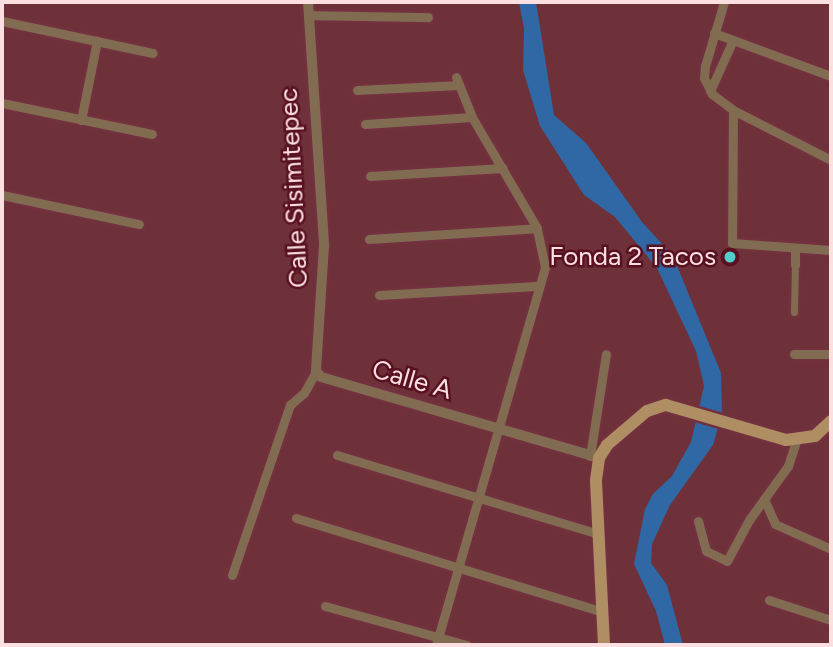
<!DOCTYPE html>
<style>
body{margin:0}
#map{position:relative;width:833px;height:647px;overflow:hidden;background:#591020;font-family:Figtree,sans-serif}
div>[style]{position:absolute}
.green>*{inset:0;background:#6e3139;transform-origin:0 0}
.water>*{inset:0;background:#3068a5}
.roads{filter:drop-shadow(2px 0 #73313f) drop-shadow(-2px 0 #73313f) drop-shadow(0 2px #73313f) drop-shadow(0 -2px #73313f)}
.pedestrian>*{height:7px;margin:-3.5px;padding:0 3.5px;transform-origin:3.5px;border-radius:3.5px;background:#816c52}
.minor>*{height:9px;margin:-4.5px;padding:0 4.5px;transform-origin:4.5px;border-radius:4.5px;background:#816c52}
.tertiary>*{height:10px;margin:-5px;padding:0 5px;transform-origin:5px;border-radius:5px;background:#816c52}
.secondary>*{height:12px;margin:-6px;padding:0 6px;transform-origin:6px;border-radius:6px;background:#af8e63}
.dots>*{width:19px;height:19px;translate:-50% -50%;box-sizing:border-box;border:4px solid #591020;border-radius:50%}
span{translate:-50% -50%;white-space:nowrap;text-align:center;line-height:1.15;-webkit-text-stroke:5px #591020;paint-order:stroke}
.street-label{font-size:26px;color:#fce0e1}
.poi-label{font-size:26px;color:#fce0e1}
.right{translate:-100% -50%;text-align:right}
.frame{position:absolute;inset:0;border:4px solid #fce0e1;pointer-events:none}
</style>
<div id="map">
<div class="green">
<div style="left:2px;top:2px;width:829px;height:643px"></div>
</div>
<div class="water">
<div style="clip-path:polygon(519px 2px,536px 2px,554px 115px,586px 143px,642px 222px,673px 256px,721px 373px,722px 414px,713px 445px,670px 505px,652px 544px,651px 563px,667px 585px,683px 645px,665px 645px,656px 611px,634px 564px,645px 509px,653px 494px,672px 476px,691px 442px,704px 386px,696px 351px,657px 268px,615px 217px,584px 195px,540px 126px,523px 70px,524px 29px)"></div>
</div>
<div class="roads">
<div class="pedestrian">
<div style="left:794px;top:312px;width:47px;rotate:-88.8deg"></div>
</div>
<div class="minor">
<div style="left:724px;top:2px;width:67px;rotate:106.5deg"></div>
<div style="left:705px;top:66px;width:12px;rotate:95deg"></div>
<div style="left:704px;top:78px;width:18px;rotate:63deg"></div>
<div style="left:712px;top:94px;width:26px;rotate:37deg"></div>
<div style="left:733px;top:110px;width:110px;rotate:27deg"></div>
<div style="left:308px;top:15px;width:120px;rotate:1deg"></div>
<div style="left:2px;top:21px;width:154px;rotate:12deg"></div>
<div style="left:714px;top:33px;width:125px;rotate:20.2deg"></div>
<div style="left:357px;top:90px;width:102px;rotate:-2.8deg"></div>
<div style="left:710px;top:91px;width:56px;rotate:-65.7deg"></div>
<div style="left:2px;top:103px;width:153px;rotate:11.7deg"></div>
<div style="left:733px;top:110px;width:133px;rotate:90.4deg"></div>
<div style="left:732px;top:243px;width:99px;rotate:4deg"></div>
<div style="left:81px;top:120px;width:81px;rotate:-78.6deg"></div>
<div style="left:365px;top:124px;width:107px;rotate:-3.7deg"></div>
<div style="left:370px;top:176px;width:133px;rotate:-3.4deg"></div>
<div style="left:2px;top:195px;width:140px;rotate:12deg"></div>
<div style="left:369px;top:239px;width:168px;rotate:-3.7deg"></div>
<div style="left:795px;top:265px;width:16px;rotate:-90deg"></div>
<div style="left:379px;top:295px;width:157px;rotate:-3.3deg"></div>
<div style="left:794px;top:354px;width:37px"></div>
<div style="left:337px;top:455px;width:270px;rotate:16.8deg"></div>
<div style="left:590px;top:456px;width:103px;rotate:-81.1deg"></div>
<div style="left:764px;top:499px;width:27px;rotate:66deg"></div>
<div style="left:775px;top:524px;width:61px;rotate:24.1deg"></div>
<div style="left:296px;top:518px;width:321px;rotate:17deg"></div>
<div style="left:698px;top:521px;width:31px;rotate:75deg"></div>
<div style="left:706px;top:551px;width:23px;rotate:25deg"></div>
<div style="left:727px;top:561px;width:47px;rotate:-61.8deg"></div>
<div style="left:749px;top:520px;width:67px;rotate:-54.2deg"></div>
<div style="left:788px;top:466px;width:26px;rotate:-72deg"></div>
<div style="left:232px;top:575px;width:180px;rotate:-71.2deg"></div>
<div style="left:290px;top:405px;width:18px;rotate:-41deg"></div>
<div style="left:304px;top:393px;width:25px;rotate:-61deg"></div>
<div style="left:769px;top:600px;width:65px;rotate:17.9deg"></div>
<div style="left:325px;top:606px;width:147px;rotate:15.4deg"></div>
<div style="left:436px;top:645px;width:393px;rotate:-73.9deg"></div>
<div style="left:545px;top:267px;width:40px;rotate:-102deg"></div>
<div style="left:537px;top:228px;width:129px;rotate:-120.4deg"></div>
<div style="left:472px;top:117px;width:43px;rotate:-111.8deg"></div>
</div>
<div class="tertiary">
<div style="left:308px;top:2px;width:245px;rotate:86.2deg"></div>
<div style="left:324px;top:246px;width:125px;rotate:93.7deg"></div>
<div style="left:316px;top:371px;width:8px;rotate:50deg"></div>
<div style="left:321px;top:377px;width:290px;rotate:16.2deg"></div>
</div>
<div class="secondary">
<div style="left:604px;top:645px;width:165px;rotate:-92.8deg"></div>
<div style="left:596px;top:480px;width:22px;rotate:-82deg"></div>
<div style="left:599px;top:458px;width:15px;rotate:-58deg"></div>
<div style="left:607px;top:445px;width:52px;rotate:-40.4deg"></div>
<div style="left:647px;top:411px;width:20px;rotate:-18deg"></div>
<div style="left:666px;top:405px;width:125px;rotate:16.3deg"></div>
<div style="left:786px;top:440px;width:29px;rotate:-8deg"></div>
<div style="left:815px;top:436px;width:22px;rotate:-43deg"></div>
</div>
</div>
<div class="dots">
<div style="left:730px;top:257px;background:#53cdca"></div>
</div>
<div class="street-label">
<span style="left:294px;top:188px;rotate:-93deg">Calle Sisimitepec</span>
<span style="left:412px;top:380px;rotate:16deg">Calle A</span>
</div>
<div class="poi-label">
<span class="right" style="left:716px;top:257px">Fonda 2 Tacos</span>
</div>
<div class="frame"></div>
</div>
